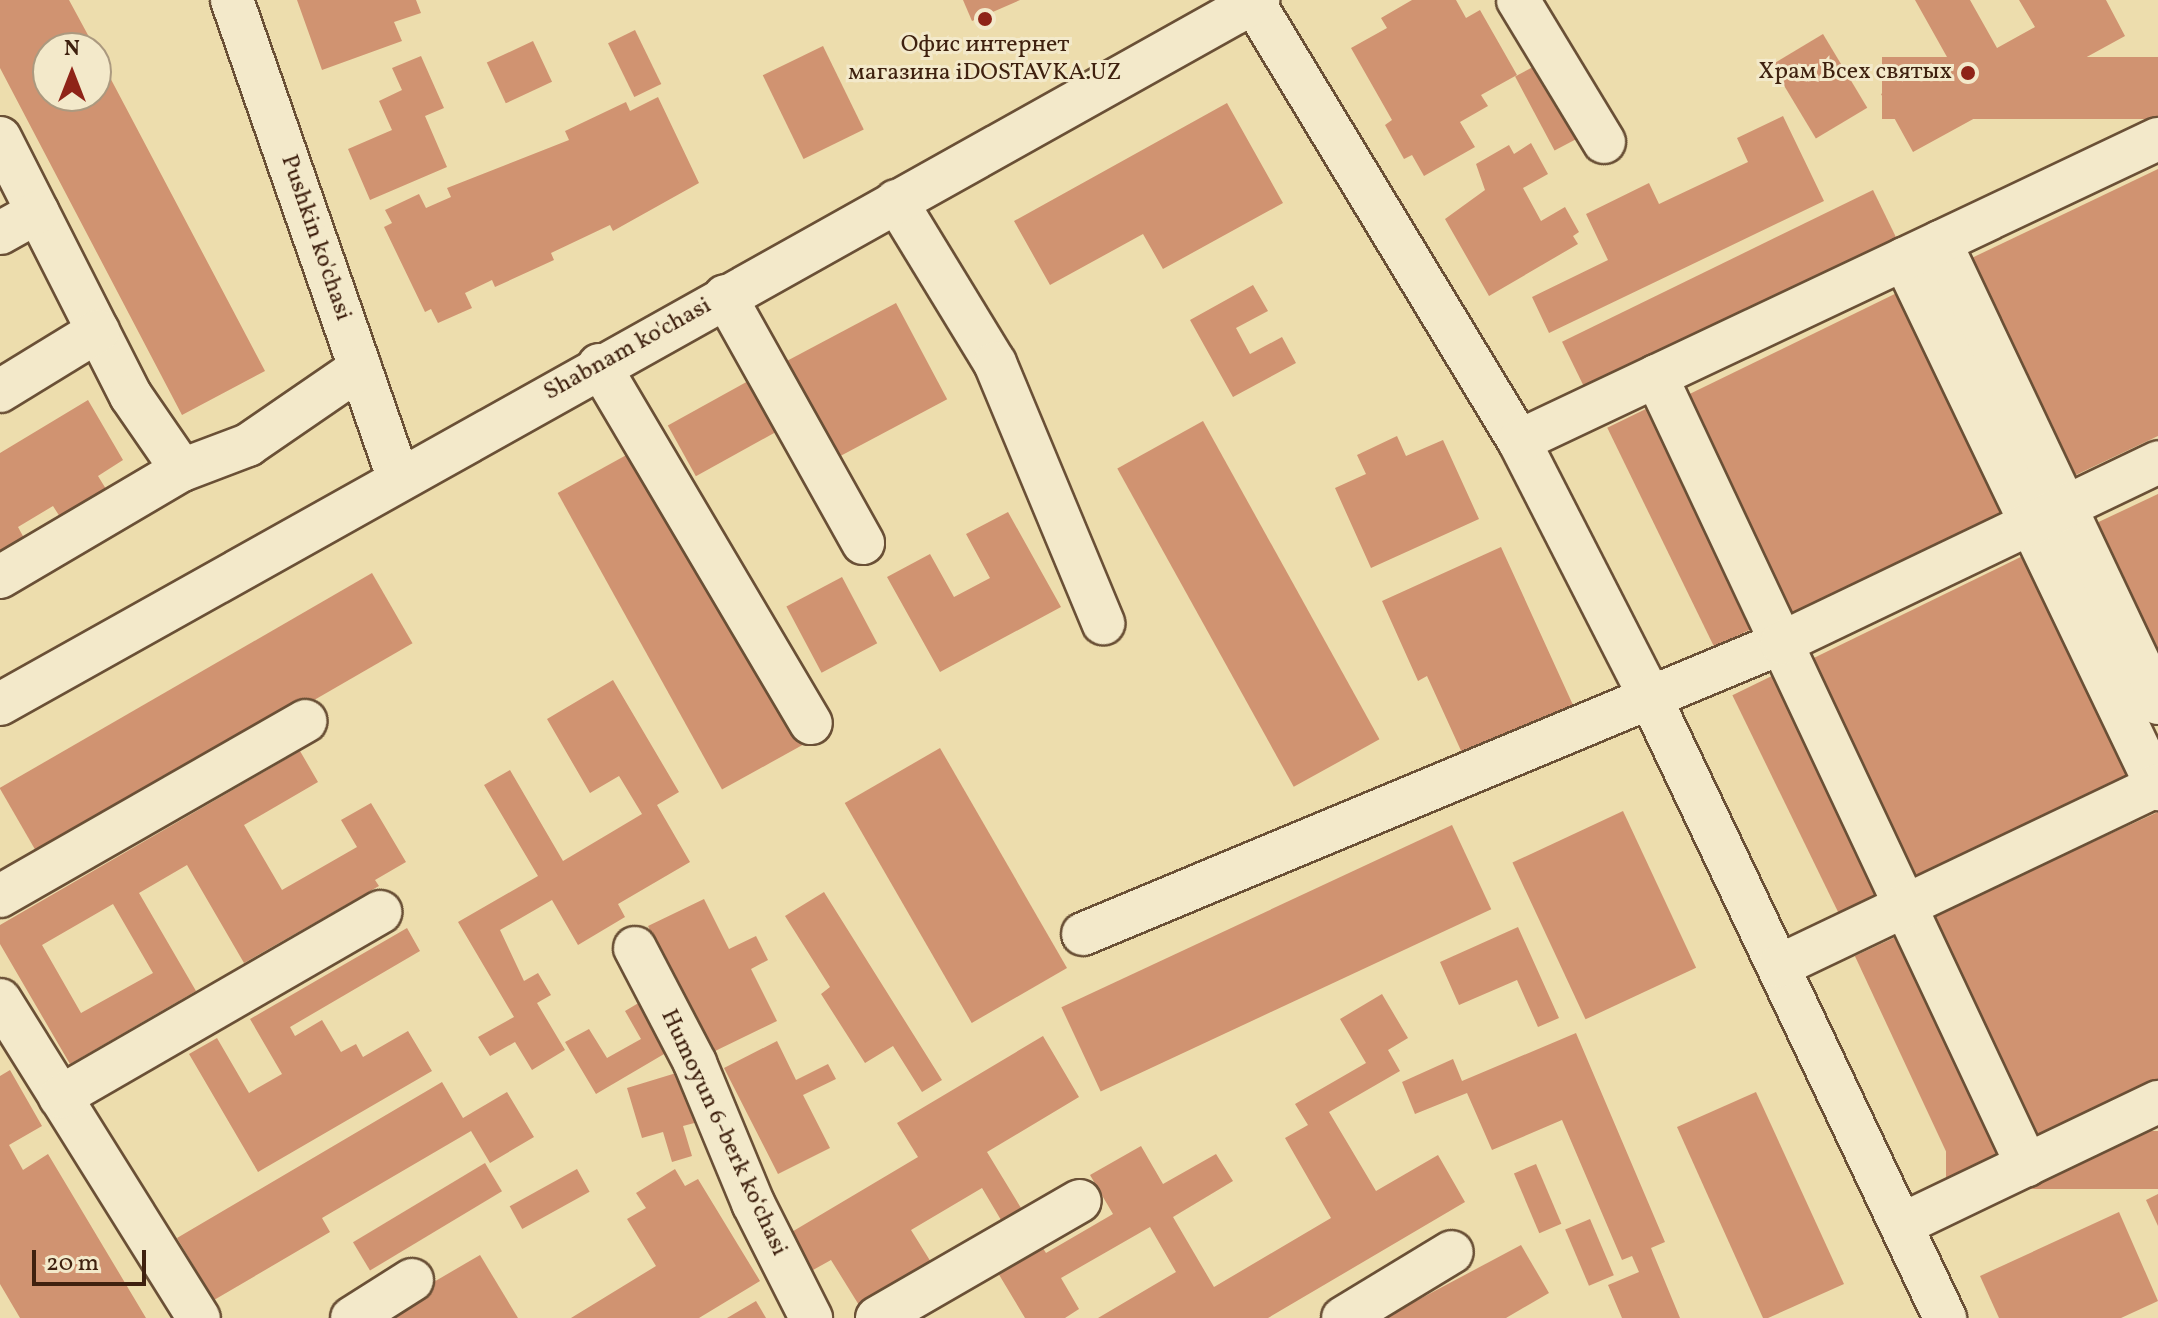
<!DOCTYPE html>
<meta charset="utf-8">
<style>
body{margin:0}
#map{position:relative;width:2158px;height:1318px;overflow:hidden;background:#edddad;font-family:Vollkorn,serif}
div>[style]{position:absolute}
.building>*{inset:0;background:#d09371;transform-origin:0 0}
.roads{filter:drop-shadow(2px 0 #6a5036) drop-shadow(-2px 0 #6a5036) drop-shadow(0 2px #6a5036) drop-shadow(0 -2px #6a5036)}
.minor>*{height:42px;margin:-21px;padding:0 21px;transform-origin:21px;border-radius:21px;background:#f3e9ca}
.dots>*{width:22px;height:22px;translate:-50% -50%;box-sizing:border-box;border:4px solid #f3e9ca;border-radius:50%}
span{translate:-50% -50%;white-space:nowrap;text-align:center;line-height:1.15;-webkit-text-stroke:6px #f3e9ca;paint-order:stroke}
.poi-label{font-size:24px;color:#3f210f}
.right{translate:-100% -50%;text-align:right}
.street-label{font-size:24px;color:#3f210f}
.north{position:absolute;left:32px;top:32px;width:80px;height:80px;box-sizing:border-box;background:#f3e9ca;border:2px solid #ab997f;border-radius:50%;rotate:0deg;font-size:22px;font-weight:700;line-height:32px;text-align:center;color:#3f210f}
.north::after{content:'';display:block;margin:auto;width:28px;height:36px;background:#8f2418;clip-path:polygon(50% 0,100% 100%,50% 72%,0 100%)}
.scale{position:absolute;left:32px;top:1250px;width:114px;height:36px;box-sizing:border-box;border:4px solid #3f210f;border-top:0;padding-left:10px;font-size:24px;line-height:28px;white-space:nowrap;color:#3f210f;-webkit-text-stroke:6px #f3e9ca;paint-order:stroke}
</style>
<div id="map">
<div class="building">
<div style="clip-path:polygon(0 0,69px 0,95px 48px,48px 48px,48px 96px,96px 96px,96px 51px,265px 371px,182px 415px,0 68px)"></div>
<div style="clip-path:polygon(297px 0,416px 0,421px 13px,394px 22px,402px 41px,322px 70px)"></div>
<div style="clip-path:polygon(963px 0,1020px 0,972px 21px)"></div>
<div style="clip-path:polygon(1412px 0,1456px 0,1466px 18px,1480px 10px,1517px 75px,1481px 95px,1488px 106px,1460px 122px,1475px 147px,1424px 176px,1412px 155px,1404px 159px,1385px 125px,1392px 120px,1351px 48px,1387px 28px,1381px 18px)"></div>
<div style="clip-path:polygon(1915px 0,1970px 0,1997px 48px,2035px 27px,2019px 0,2106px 0,2125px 36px,1913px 152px,1881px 94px,1947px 57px)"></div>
<div style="left:635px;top:30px;width:60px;height:30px;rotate:64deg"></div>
<div style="left:1823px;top:34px;width:86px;height:60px;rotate:59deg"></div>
<div style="left:533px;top:41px;width:45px;height:51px;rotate:65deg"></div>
<div style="left:823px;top:46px;width:93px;height:67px;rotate:64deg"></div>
<div style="clip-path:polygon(421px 56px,444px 108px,425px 116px,447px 167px,370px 200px,348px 149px,392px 130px,379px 101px,402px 90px,392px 68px)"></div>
<div style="left:2158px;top:57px;width:62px;height:276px;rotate:90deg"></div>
<div style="left:1546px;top:60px;width:84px;height:35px;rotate:62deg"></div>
<div style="clip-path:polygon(658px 97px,699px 183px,613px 231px,610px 225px,551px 253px,554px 260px,495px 287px,492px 280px,465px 293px,472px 308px,438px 323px,431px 309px,425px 312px,384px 227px,392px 223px,385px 210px,419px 194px,426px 208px,451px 197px,447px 188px,569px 140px,565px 131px,626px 102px,630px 111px)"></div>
<div style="clip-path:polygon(1227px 103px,1283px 203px,1163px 269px,1143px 234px,1050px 285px,1014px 221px)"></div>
<div style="clip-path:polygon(1783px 116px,1824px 201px,1549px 333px,1532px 297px,1608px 260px,1586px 214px,1649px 183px,1659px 204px,1748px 162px,1737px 138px)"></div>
<div style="clip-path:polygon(1531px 143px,1548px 174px,1523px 188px,1541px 221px,1565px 207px,1579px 232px,1573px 236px,1578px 244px,1489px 296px,1445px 219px,1485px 190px,1476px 164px,1509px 145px,1514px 154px)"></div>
<div style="clip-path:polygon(2158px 169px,2158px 436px,2061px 482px,1957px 265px)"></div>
<div style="left:1873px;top:190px;width:55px;height:346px;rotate:64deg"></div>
<div style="clip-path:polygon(1253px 285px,1268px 311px,1236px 328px,1250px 354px,1282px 337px,1296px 363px,1233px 397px,1190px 320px)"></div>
<div style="left:1909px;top:287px;width:243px;height:251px;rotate:64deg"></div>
<div style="left:896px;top:303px;width:109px;height:137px;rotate:62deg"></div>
<div style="left:750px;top:380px;width:58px;height:94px;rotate:61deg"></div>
<div style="clip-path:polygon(88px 400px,123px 460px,98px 476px,106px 489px,60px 517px,53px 506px,18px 527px,24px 538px,0 553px,0 453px)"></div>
<div style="left:1654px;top:405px;width:244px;height:52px;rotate:64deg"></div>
<div style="left:1203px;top:421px;width:364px;height:98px;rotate:61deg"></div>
<div style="clip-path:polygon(1397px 436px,1406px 456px,1443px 440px,1479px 519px,1371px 568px,1335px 488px,1366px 474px,1357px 455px)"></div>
<div style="left:639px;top:448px;width:339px;height:93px;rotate:61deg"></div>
<div style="clip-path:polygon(2158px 494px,2158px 675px,2088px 527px)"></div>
<div style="clip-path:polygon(1008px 512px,1061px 607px,940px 672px,887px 577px,930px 554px,954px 597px,990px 578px,966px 534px)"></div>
<div style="clip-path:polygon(1501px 547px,1573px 705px,1463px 755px,1427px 676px,1418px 681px,1382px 601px)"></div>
<div style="left:2035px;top:550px;width:244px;height:249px;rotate:64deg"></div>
<div style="left:372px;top:573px;width:81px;height:430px;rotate:60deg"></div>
<div style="left:842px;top:577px;width:75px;height:63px;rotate:62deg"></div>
<div style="left:1780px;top:672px;width:242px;height:53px;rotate:64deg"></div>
<div style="clip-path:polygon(613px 680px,679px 792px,657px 805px,690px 862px,618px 904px,625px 917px,578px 945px,552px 900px,500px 930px,524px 981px,538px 973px,551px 995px,537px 1003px,565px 1050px,532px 1070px,515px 1042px,490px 1056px,478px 1037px,514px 1017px,458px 922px,538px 876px,484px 785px,510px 770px,563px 861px,642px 814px,619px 776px,590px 793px,547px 719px)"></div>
<div style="left:940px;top:748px;width:254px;height:110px;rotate:60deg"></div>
<div style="clip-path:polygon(evenodd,300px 751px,318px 782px,244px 825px,282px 890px,357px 847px,341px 820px,371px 803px,406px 862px,375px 880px,379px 886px,244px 963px,187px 865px,139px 893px,196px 991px,70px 1064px,0 944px,0 925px,300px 751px,113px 904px,153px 973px,81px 1013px,42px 945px,113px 904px)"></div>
<div style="left:1623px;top:811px;width:173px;height:122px;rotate:65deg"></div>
<div style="clip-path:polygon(2158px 812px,2158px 1079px,2033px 1136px,1931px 916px)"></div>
<div style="left:1452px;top:825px;width:93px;height:431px;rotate:65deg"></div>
<div style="clip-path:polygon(824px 892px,942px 1080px,922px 1092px,893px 1046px,865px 1063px,821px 994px,830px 987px,785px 916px)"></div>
<div style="clip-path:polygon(704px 899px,729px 949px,756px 936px,768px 960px,751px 969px,777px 1021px,711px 1053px,648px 926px)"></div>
<div style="clip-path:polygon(1518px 927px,1559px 1018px,1538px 1027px,1517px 980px,1459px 1005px,1440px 962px)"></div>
<div style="clip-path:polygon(407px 928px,420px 951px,290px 1027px,295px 1036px,322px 1020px,341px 1052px,356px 1044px,363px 1057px,408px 1031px,432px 1071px,258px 1172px,189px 1054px,217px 1038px,249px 1093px,282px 1074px,250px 1019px)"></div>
<div style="left:1902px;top:934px;width:242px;height:52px;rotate:65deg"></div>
<div style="clip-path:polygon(1382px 994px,1408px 1038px,1388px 1050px,1400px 1071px,1329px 1112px,1376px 1191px,1438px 1155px,1465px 1202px,1268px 1318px,1098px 1318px,1176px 1272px,1150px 1227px,1061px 1278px,1079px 1309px,1065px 1318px,1025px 1318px,992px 1263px,1036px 1237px,1046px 1253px,1113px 1214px,1090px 1175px,1141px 1146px,1163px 1184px,1216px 1154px,1233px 1181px,1173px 1217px,1214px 1287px,1331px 1218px,1285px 1138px,1308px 1125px,1295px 1104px,1366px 1063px,1340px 1019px)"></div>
<div style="clip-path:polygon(647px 998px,676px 1047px,596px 1094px,565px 1042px,589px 1029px,607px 1058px,641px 1039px,625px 1011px)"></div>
<div style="clip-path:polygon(1576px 1033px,1665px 1242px,1651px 1248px,1680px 1318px,1622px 1318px,1608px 1285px,1639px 1272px,1632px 1256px,1622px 1260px,1562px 1120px,1492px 1150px,1467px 1093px,1415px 1114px,1402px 1082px,1453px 1059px,1462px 1081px)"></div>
<div style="clip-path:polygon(1043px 1036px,1079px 1097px,987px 1152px,1024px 1213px,1004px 1225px,982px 1188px,911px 1230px,934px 1267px,862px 1310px,831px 1260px,813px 1270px,790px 1233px,918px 1157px,897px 1123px)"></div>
<div style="clip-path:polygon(777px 1041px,796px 1080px,828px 1064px,836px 1079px,803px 1095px,830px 1148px,778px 1174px,724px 1068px)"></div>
<div style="clip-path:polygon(10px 1070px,42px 1126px,9px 1145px,23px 1170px,48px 1154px,146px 1318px,20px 1318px,0 1284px,0 1076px)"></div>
<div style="clip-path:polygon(686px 1070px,702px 1121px,683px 1126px,692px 1156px,672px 1162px,663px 1132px,642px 1138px,627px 1088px)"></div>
<div style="clip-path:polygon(442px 1082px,463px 1118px,507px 1092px,534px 1137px,490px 1163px,471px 1131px,322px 1218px,330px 1232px,214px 1300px,177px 1238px)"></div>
<div style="clip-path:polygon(1756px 1092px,1844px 1284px,1768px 1318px,1763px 1318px,1677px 1127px)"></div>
<div style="left:2158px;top:1131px;width:58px;height:212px;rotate:90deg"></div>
<div style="left:485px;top:1163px;width:33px;height:154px;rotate:59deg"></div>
<div style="left:1536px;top:1164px;width:65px;height:24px;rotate:67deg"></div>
<div style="left:577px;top:1169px;width:26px;height:77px;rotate:61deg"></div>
<div style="clip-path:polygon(675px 1169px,685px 1186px,698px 1179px,760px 1281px,699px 1318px,571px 1318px,656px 1266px,627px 1219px,646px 1208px,636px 1193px)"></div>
<div style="clip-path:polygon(2158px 1194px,2158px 1226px,2146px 1200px)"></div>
<div style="clip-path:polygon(2119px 1212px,2158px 1301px,2121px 1318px,1999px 1318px,1980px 1276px)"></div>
<div style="left:1590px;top:1219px;width:61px;height:27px;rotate:67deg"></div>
<div style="clip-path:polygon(1521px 1245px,1549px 1293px,1506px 1318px,1384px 1318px)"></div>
<div style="clip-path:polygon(480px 1255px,518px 1318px,372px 1318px)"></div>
<div style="clip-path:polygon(756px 1301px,766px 1318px,727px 1318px)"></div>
</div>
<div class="roads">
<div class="minor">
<div style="left:232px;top:0;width:505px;rotate:70.81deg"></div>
<div style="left:1252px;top:0;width:516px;rotate:58.81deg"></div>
<div style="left:1519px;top:441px;width:288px;rotate:62.9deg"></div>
<div style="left:1650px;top:697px;width:688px;rotate:64.59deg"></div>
<div style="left:1518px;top:0;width:166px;rotate:58.8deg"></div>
<div style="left:0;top:138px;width:289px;rotate:63.1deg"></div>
<div style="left:131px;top:396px;width:90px;rotate:55.4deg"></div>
<div style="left:182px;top:470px;width:71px;rotate:-20.7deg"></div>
<div style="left:248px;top:445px;width:136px;rotate:-34.5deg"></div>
<div style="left:896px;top:201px;width:190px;rotate:58.6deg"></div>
<div style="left:995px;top:363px;width:282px;rotate:67.4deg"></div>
<div style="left:0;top:233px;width:43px;rotate:-28.9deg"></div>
<div style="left:1940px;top:242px;width:510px;rotate:64.69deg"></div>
<div style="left:1904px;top:259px;width:588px;rotate:64.39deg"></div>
<div style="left:725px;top:296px;width:283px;rotate:60.8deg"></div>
<div style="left:599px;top:365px;width:416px;rotate:59.4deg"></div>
<div style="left:1656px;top:376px;width:872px;rotate:64.82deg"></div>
<div style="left:0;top:391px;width:115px;rotate:-31.5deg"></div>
<div style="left:1519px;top:441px;width:707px;rotate:-25.3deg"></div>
<div style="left:0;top:577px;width:211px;rotate:-30.5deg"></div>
<div style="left:0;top:704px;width:1442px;rotate:-29.23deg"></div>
<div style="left:0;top:896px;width:352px;rotate:-29.8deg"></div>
<div style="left:1083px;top:934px;width:756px;rotate:-22.63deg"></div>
<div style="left:1781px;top:643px;width:418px;rotate:-25.6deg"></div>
<div style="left:635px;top:948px;width:130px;rotate:62.4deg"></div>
<div style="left:695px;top:1063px;width:152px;rotate:67.5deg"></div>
<div style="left:753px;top:1203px;width:129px;rotate:63.2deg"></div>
<div style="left:1779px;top:966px;width:420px;rotate:-25.5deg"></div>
<div style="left:0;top:1000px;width:375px;rotate:58deg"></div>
<div style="left:60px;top:1097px;width:370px;rotate:-30deg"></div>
<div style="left:1901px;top:1225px;width:285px;rotate:-25.6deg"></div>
<div style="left:352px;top:1318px;width:71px;rotate:-32.3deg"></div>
<div style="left:877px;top:1318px;width:234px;rotate:-30deg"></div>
<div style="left:1343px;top:1318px;width:127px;rotate:-31.2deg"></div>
</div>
</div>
<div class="dots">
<div style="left:985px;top:19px;background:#8f2418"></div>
<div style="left:1968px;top:73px;background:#8f2418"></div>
</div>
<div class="poi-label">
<span style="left:985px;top:60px">Офис интернет<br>магазина iDOSTAVKA.UZ</span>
<span class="right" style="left:1952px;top:73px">Храм Всех святых</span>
</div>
<div class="street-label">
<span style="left:315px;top:238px;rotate:71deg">Pushkin ko'chasi</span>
<span style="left:628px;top:350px;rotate:-29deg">Shabnam ko'chasi</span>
<span style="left:723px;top:1133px;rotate:65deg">Humoyun 6-berk koʻchasi</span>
</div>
<div class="north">N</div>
<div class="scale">20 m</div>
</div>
